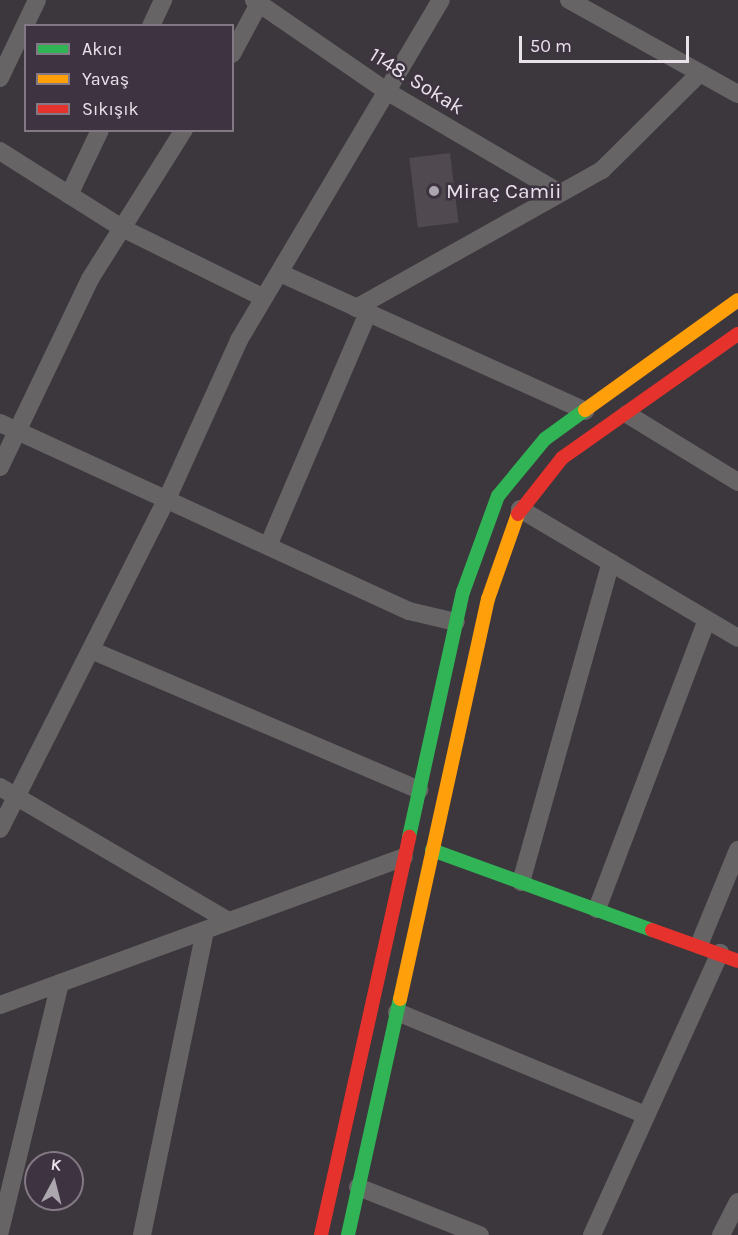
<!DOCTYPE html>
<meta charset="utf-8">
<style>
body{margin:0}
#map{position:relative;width:738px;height:1235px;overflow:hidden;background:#3c363d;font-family:Karla,sans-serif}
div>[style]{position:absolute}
.building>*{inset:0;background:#504a50;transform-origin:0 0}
.street>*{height:18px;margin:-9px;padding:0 9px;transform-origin:9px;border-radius:9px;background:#676465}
.fast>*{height:14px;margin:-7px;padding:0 7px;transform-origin:7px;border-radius:7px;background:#30b455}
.slow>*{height:14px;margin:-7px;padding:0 7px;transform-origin:7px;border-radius:7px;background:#ff9f0a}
.jam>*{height:14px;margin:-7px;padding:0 7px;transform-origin:7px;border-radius:7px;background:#e5322d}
.dots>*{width:16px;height:16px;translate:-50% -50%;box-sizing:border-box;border:3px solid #3e3340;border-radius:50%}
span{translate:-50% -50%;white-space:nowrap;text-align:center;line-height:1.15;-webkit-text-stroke:5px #3e3340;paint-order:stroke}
.street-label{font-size:21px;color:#e9e2eb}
.poi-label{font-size:21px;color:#e9e2eb}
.left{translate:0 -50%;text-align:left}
.legend{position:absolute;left:24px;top:24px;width:210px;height:108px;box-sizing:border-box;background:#3e3340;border:2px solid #827984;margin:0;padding:8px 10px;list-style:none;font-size:18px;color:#e9e2eb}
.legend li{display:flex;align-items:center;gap:12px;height:30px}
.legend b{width:30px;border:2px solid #827984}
.north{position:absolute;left:24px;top:1151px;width:60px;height:60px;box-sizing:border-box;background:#3e3340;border:2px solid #827984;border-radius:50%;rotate:7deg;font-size:16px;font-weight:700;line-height:24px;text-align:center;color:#e9e2eb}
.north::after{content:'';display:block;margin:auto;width:21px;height:27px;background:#aca6ae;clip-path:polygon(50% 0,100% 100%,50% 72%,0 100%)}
.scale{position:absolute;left:519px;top:36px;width:170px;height:27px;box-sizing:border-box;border:3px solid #e9e2eb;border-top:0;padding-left:8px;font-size:18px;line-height:21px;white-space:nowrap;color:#e9e2eb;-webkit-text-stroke:4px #3e3340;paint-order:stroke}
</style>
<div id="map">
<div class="building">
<div style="left:450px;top:153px;width:70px;height:41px;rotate:83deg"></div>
</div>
<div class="street">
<div style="left:254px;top:0;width:163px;rotate:34.5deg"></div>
<div style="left:388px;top:92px;width:199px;rotate:30.4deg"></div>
<div style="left:569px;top:0;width:193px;rotate:29.1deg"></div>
<div style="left:151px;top:26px;width:29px;rotate:-65deg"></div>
<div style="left:232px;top:54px;width:61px;rotate:-61.8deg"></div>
<div style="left:0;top:78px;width:86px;rotate:-64.6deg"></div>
<div style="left:0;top:151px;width:144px;rotate:32.3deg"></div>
<div style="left:122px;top:228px;width:158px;rotate:26.2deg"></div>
<div style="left:69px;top:195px;width:72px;rotate:-64.5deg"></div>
<div style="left:280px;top:273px;width:335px;rotate:24.3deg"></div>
<div style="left:356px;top:308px;width:282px;rotate:-29.3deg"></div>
<div style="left:602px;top:170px;width:138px;rotate:-44.7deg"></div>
<div style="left:627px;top:414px;width:130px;rotate:31.5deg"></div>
<div style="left:0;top:423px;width:450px;rotate:24.7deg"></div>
<div style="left:409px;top:611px;width:48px;rotate:13.2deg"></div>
<div style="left:0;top:467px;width:208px;rotate:-64.4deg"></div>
<div style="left:90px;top:279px;width:176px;rotate:-57.8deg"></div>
<div style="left:520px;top:509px;width:253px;rotate:30.6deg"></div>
<div style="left:268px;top:546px;width:254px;rotate:-66.8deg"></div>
<div style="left:91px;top:650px;width:357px;rotate:23.1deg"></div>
<div style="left:0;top:787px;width:264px;rotate:30.4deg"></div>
<div style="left:0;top:829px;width:370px;rotate:-63.2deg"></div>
<div style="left:167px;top:499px;width:175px;rotate:-65.6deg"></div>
<div style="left:239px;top:340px;width:395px;rotate:-59.3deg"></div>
<div style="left:521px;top:882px;width:332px;rotate:-74.3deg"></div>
<div style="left:597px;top:909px;width:309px;rotate:-69.2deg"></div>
<div style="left:699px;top:945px;width:103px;rotate:-67.7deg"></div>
<div style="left:0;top:1005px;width:430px;rotate:-20.1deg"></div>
<div style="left:397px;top:1012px;width:269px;rotate:22.5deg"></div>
<div style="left:358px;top:1187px;width:131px;rotate:21.5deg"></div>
<div style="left:0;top:1231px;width:255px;rotate:-76.4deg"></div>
<div style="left:142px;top:1235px;width:311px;rotate:-78.3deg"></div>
<div style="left:592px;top:1235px;width:310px;rotate:-65.6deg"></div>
<div style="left:721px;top:1235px;width:37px;rotate:-63deg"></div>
</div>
<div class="fast">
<div style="left:409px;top:837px;width:251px;rotate:-77.6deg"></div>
<div style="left:463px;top:592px;width:102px;rotate:-70deg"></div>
<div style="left:498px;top:496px;width:74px;rotate:-50.5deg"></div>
<div style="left:545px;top:439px;width:49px;rotate:-35.9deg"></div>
<div style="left:432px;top:850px;width:234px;rotate:20deg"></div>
<div style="left:348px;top:1235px;width:242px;rotate:-77.6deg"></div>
</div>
<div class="slow">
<div style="left:585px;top:410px;width:188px;rotate:-35.7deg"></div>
<div style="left:400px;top:999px;width:410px;rotate:-77.6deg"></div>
<div style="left:488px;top:599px;width:90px;rotate:-70.6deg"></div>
</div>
<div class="jam">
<div style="left:518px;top:514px;width:71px;rotate:-51.8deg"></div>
<div style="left:562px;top:458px;width:215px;rotate:-35.2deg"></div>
<div style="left:652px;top:930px;width:91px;rotate:19.8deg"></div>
<div style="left:321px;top:1235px;width:408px;rotate:-77.5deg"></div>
</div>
<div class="dots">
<div style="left:434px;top:191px;background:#aca6ae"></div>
</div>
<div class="street-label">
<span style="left:417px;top:81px;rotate:32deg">1148. Sokak</span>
</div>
<div class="poi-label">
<span class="left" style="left:446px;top:191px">Miraç Camii</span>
</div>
<ul class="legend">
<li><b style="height:8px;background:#30b455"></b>Akıcı</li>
<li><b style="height:8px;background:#ff9f0a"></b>Yavaş</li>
<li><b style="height:8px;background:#e5322d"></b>Sıkışık</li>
</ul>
<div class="north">K</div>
<div class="scale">50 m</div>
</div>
